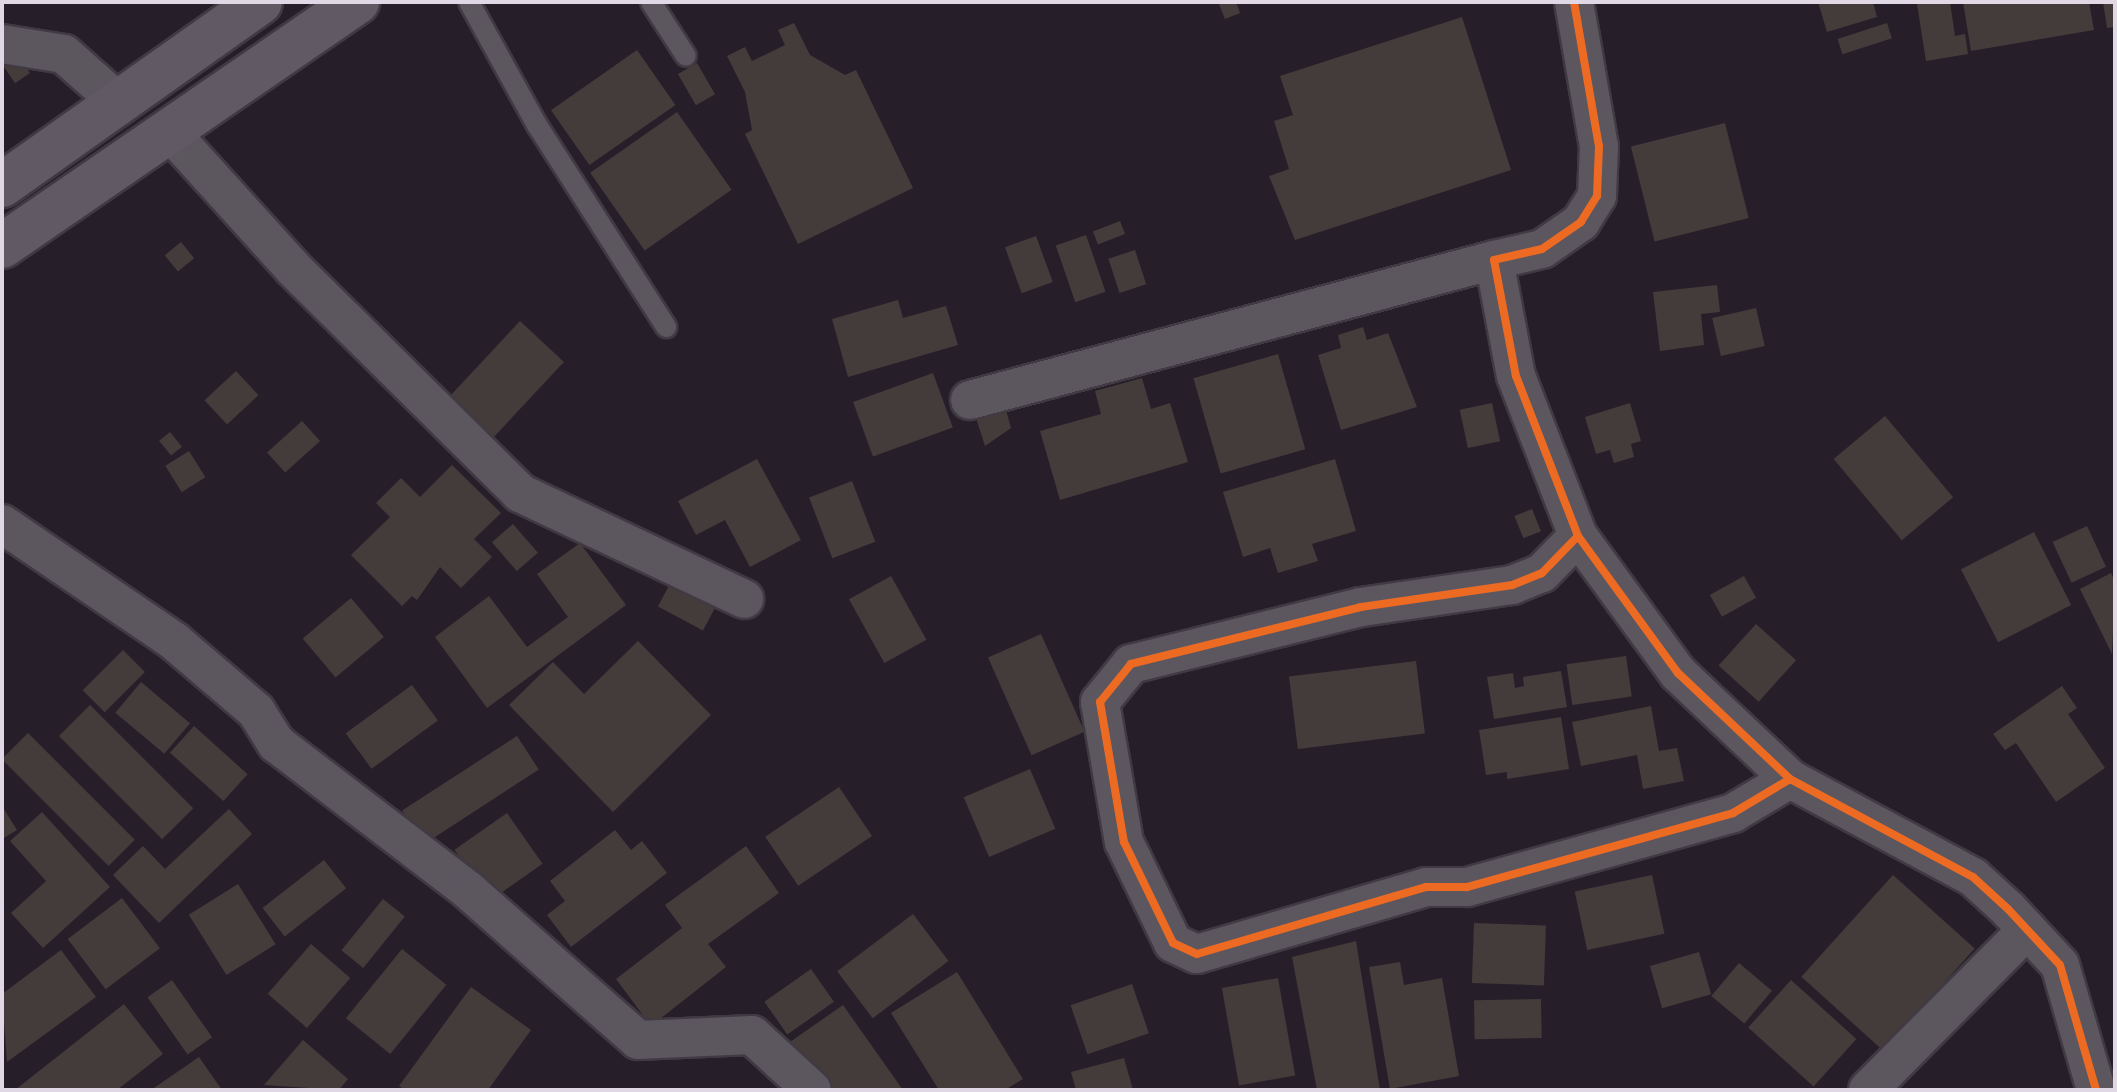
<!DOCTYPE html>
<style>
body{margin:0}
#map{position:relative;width:2117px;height:1092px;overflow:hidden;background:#261f29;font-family:Inter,sans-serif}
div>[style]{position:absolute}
.building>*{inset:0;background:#433c3b;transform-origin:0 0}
.roads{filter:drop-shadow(2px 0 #413a43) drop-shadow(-2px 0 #413a43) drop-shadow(0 2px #413a43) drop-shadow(0 -2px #413a43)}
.lane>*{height:20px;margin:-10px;padding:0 10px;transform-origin:10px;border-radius:10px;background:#5c565f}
.street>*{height:38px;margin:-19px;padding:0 19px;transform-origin:19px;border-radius:19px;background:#5c565f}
.primary>*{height:44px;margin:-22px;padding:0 22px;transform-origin:22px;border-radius:22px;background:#615a65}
.cycleway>*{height:8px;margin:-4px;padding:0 4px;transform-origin:4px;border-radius:4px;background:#ed6a23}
span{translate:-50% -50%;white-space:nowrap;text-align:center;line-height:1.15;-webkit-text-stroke:6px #0d0810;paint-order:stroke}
.frame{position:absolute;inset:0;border:4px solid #e0d8e5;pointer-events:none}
</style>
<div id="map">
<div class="building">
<div style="clip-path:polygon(1218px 2px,1236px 2px,1240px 13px,1225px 19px)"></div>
<div style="clip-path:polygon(1818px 2px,1873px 2px,1877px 17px,1827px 32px)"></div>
<div style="clip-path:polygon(1950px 2px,1955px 36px,1965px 34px,1968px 54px,1926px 61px,1917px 4px)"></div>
<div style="clip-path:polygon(1963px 2px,2089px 2px,2094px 30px,1971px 51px)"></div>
<div style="clip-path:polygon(2103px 2px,2115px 2px,2115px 27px,2107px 28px)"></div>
<div style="clip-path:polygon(1462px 17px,1511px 170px,1295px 240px,1269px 176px,1289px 169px,1274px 121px,1293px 115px,1280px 76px)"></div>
<div style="clip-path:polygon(794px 23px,810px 55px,845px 75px,856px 70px,913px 188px,798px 244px,745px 134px,752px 130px,745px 92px,727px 56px,745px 47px,752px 61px,785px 45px,778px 30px)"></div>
<div style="left:1887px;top:23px;width:16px;height:52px;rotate:72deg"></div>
<div style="left:637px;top:50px;width:67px;height:105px;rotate:55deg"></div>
<div style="left:17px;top:54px;width:23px;height:18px;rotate:56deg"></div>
<div style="left:697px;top:63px;width:36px;height:22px;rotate:60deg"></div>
<div style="left:677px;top:112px;width:95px;height:106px;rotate:55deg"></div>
<div style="left:1725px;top:123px;width:98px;height:97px;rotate:76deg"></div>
<div style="left:1120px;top:221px;width:14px;height:29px;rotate:69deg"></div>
<div style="left:1086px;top:235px;width:60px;height:32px;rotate:71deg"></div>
<div style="left:1036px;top:236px;width:49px;height:33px;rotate:70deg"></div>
<div style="left:181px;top:242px;width:21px;height:21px;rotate:51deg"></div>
<div style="left:1135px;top:250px;width:36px;height:28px;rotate:72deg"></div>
<div style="clip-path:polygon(1717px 285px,1720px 312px,1701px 314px,1704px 345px,1660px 351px,1653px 292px)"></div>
<div style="clip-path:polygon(898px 300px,903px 318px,946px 306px,958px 345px,848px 377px,832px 319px)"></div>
<div style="left:1756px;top:308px;width:39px;height:45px;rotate:77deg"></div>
<div style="left:520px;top:321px;width:60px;height:106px;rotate:43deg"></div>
<div style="clip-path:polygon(1363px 327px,1367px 340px,1388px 333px,1417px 407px,1341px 430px,1318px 355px,1341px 348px,1338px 335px)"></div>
<div style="left:1278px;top:354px;width:99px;height:88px;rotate:74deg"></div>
<div style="left:236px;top:371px;width:33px;height:43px;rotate:47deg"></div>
<div style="left:933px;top:373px;width:58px;height:85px;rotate:70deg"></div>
<div style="clip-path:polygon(1142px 378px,1151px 409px,1170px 403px,1188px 462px,1060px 500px,1040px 431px,1101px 414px,1095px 391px)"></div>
<div style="left:1492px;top:403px;width:39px;height:33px;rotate:78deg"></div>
<div style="clip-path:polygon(1630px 403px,1641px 441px,1631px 444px,1634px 457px,1614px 463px,1610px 450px,1596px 454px,1585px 417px)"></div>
<div style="clip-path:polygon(1006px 410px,1011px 428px,985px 446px,976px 418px)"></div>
<div style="left:1885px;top:416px;width:106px;height:67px;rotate:50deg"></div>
<div style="left:302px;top:421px;width:27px;height:47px;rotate:48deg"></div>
<div style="left:170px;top:432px;width:19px;height:14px;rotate:51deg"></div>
<div style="left:189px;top:451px;width:31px;height:28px;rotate:58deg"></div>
<div style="clip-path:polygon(757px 459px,801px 540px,750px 567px,725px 520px,696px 535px,678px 501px)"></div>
<div style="clip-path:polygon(1335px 459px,1356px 531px,1312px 544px,1318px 561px,1278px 573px,1270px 548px,1243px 557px,1223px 492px)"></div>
<div style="clip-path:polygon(452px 465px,501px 513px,474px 539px,492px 557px,461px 588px,440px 567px,417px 600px,412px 596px,402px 606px,351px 555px,390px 517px,376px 503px,401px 478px,420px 497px)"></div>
<div style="left:852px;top:481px;width:65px;height:46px;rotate:69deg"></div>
<div style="left:1532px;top:509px;width:24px;height:19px;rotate:68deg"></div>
<div style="left:513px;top:524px;width:38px;height:28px;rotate:49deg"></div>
<div style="left:2087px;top:526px;width:45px;height:38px;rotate:65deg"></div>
<div style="left:2034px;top:532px;width:82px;height:82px;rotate:63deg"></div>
<div style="clip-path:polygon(580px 543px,626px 605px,487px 708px,435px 637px,489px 596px,527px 647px,568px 617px,537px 574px)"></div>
<div style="clip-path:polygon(2111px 573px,2115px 582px,2112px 654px,2080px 589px)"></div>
<div style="left:891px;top:576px;width:73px;height:48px;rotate:61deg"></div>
<div style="left:1744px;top:576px;width:25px;height:39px;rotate:61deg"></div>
<div style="left:672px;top:580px;width:51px;height:30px;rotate:28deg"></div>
<div style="left:351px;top:598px;width:51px;height:63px;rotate:50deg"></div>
<div style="left:1756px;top:624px;width:54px;height:56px;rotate:42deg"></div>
<div style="left:1041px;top:634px;width:107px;height:58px;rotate:66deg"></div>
<div style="clip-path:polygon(638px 641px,711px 715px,613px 812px,509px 705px,553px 662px,584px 694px)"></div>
<div style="left:123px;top:650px;width:31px;height:57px;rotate:45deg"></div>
<div style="left:1626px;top:656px;width:41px;height:60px;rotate:82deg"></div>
<div style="left:1416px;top:661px;width:73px;height:128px;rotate:83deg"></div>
<div style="clip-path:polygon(1561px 671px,1567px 707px,1494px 719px,1487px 677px,1513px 673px,1515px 688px,1524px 686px,1523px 677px)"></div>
<div style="left:141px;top:682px;width:64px;height:40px;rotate:40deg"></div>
<div style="left:412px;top:685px;width:44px;height:82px;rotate:54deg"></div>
<div style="clip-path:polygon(2062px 686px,2077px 708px,2068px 714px,2105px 768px,2056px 802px,2016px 743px,2005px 750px,1993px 734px)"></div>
<div style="left:90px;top:705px;width:146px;height:44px;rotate:45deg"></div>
<div style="clip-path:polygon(1651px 706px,1659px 751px,1677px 748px,1684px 781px,1643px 789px,1637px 755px,1581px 766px,1572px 722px)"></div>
<div style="clip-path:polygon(1561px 717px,1569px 769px,1507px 779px,1507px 772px,1486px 775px,1479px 730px)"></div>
<div style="left:194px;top:726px;width:72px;height:36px;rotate:42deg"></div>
<div style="left:28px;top:733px;width:151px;height:37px;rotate:45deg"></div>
<div style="left:517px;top:736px;width:40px;height:137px;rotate:57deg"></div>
<div style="left:1030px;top:769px;width:65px;height:72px;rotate:67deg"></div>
<div style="left:839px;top:787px;width:59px;height:89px;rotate:56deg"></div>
<div style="clip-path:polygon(2px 806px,17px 830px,2px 839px)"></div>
<div style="clip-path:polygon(229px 809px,252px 834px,159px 923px,113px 875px,143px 846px,165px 869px)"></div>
<div style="clip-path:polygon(42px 812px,110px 887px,43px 948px,11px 913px,46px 881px,10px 841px)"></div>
<div style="left:507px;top:813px;width:62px;height:64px;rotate:55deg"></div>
<div style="clip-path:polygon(615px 830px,631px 850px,642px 841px,667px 873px,571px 947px,547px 915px,565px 901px,550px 881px)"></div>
<div style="clip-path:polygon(746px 846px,779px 893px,708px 944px,726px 967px,651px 1026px,616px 979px,682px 928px,665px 905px)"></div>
<div style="left:324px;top:860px;width:36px;height:78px;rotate:52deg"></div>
<div style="left:1652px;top:875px;width:60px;height:79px;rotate:78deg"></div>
<div style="left:1893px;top:875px;width:110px;height:137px;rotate:42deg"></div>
<div style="left:238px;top:884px;width:71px;height:58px;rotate:58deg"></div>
<div style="left:122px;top:898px;width:63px;height:68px;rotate:53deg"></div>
<div style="left:383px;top:899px;width:28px;height:66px;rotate:39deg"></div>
<div style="left:913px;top:914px;width:59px;height:95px;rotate:53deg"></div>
<div style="left:1474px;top:923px;width:72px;height:60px;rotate:2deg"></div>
<div style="clip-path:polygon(1356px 941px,1380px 1090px,1317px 1090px,1292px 957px)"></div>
<div style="left:311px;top:944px;width:52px;height:66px;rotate:41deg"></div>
<div style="left:402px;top:949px;width:57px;height:89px;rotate:39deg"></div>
<div style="clip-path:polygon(61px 950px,96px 997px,7px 1062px,2px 994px)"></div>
<div style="left:1699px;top:952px;width:44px;height:51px;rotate:74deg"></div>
<div style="clip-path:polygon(1400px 962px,1404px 985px,1442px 978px,1459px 1076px,1390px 1089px,1369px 967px)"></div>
<div style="left:1739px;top:963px;width:43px;height:43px;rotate:40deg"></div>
<div style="left:811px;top:969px;width:40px;height:57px;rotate:55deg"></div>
<div style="clip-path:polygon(957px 972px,1023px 1079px,1005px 1090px,939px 1090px,891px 1013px)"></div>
<div style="left:1278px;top:978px;width:99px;height:57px;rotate:80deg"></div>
<div style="left:172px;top:980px;width:70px;height:30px;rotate:55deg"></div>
<div style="left:1791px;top:980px;width:88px;height:64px;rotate:42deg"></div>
<div style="left:1132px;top:984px;width:52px;height:65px;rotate:71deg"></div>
<div style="clip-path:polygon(471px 987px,531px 1030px,488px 1090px,405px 1090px,399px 1086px)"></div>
<div style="left:1541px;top:999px;width:39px;height:67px;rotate:89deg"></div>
<div style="clip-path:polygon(124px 1004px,163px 1054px,117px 1090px,15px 1090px)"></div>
<div style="clip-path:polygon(843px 1005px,903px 1090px,823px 1090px,790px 1042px)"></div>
<div style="clip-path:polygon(303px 1040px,348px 1079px,339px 1090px,264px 1085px)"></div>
<div style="clip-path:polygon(199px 1057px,222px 1090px,151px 1090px)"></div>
<div style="clip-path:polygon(1124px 1058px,1133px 1090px,1076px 1090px,1071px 1072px)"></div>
</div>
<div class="roads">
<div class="lane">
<div style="left:469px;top:2px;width:141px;rotate:61.1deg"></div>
<div style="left:537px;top:125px;width:240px;rotate:57.4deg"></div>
<div style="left:651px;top:2px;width:64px;rotate:57.1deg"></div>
</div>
<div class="street">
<div style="left:1574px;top:2px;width:146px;rotate:80.2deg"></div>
<div style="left:1599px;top:146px;width:50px;rotate:92.3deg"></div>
<div style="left:1597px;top:196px;width:31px;rotate:122deg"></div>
<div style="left:1581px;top:222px;width:47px;rotate:145.3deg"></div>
<div style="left:1542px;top:249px;width:49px;rotate:167.1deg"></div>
<div style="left:1494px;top:260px;width:118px;rotate:79.3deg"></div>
<div style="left:1516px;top:376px;width:172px;rotate:68.8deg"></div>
<div style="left:1578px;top:536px;width:170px;rotate:53.9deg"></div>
<div style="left:1678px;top:673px;width:154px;rotate:43.4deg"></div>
<div style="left:1790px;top:779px;width:208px;rotate:28.2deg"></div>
<div style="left:1973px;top:877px;width:47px;rotate:42.4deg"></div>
<div style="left:2008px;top:909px;width:76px;rotate:47.1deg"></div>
<div style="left:2060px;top:965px;width:130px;rotate:73.9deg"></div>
<div style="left:2px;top:44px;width:63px;rotate:9.2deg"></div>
<div style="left:64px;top:54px;width:72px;rotate:41.6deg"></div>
<div style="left:171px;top:133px;width:182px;rotate:47.9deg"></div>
<div style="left:293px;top:268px;width:320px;rotate:44.7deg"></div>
<div style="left:520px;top:493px;width:248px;rotate:25.3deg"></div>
<div style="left:970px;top:400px;width:542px;rotate:-14.96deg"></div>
<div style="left:2px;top:524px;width:208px;rotate:34.2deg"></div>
<div style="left:174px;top:641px;width:108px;rotate:40.5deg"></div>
<div style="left:256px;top:711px;width:39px;rotate:58deg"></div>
<div style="left:277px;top:744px;width:242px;rotate:37.4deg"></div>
<div style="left:469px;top:891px;width:225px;rotate:41.4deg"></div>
<div style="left:638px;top:1040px;width:114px;rotate:-2.5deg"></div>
<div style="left:752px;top:1035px;width:81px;rotate:42.5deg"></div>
<div style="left:1578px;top:536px;width:52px;rotate:134.2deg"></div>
<div style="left:1542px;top:573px;width:32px;rotate:158deg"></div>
<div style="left:1512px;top:585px;width:153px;rotate:171.7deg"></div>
<div style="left:1361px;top:607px;width:237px;rotate:166.1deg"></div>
<div style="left:1131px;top:664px;width:49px;rotate:129.2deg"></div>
<div style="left:1100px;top:702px;width:142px;rotate:80.3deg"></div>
<div style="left:1124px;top:842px;width:112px;rotate:64.1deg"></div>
<div style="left:1173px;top:943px;width:26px;rotate:25deg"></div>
<div style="left:1197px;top:954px;width:239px;rotate:-16.3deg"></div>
<div style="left:1426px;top:887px;width:41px"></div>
<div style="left:1467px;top:887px;width:276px;rotate:-15.5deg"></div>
<div style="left:1733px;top:813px;width:66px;rotate:-30.8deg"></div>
<div style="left:1868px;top:1090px;width:226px;rotate:-45.2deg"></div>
</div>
<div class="primary">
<div style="left:2px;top:185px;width:316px;rotate:-35.3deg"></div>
<div style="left:2px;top:246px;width:431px;rotate:-34.5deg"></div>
</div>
</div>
<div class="cycleway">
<div style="left:1574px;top:2px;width:146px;rotate:80.2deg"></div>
<div style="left:1599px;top:146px;width:50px;rotate:92.3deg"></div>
<div style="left:1597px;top:196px;width:31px;rotate:122deg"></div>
<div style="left:1581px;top:222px;width:47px;rotate:145.3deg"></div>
<div style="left:1542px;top:249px;width:49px;rotate:167.1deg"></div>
<div style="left:1494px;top:260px;width:118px;rotate:79.3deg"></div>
<div style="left:1516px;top:376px;width:172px;rotate:68.8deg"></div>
<div style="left:1578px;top:536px;width:170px;rotate:53.9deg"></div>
<div style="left:1678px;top:673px;width:154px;rotate:43.4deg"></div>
<div style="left:1790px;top:779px;width:208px;rotate:28.2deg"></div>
<div style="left:1973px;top:877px;width:47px;rotate:42.4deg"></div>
<div style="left:2008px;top:909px;width:76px;rotate:47.1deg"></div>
<div style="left:2060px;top:965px;width:130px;rotate:73.9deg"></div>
<div style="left:1578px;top:536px;width:52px;rotate:134.2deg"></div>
<div style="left:1542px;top:573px;width:32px;rotate:158deg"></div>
<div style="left:1512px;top:585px;width:153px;rotate:171.7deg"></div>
<div style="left:1361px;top:607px;width:237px;rotate:166.1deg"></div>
<div style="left:1131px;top:664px;width:49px;rotate:129.2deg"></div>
<div style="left:1100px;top:702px;width:142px;rotate:80.3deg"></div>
<div style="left:1124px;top:842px;width:112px;rotate:64.1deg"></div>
<div style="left:1173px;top:943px;width:26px;rotate:25deg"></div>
<div style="left:1197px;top:954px;width:239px;rotate:-16.3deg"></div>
<div style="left:1426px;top:887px;width:41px"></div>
<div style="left:1467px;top:887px;width:276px;rotate:-15.5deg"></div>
<div style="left:1733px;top:813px;width:66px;rotate:-30.8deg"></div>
</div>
<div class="frame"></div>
</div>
